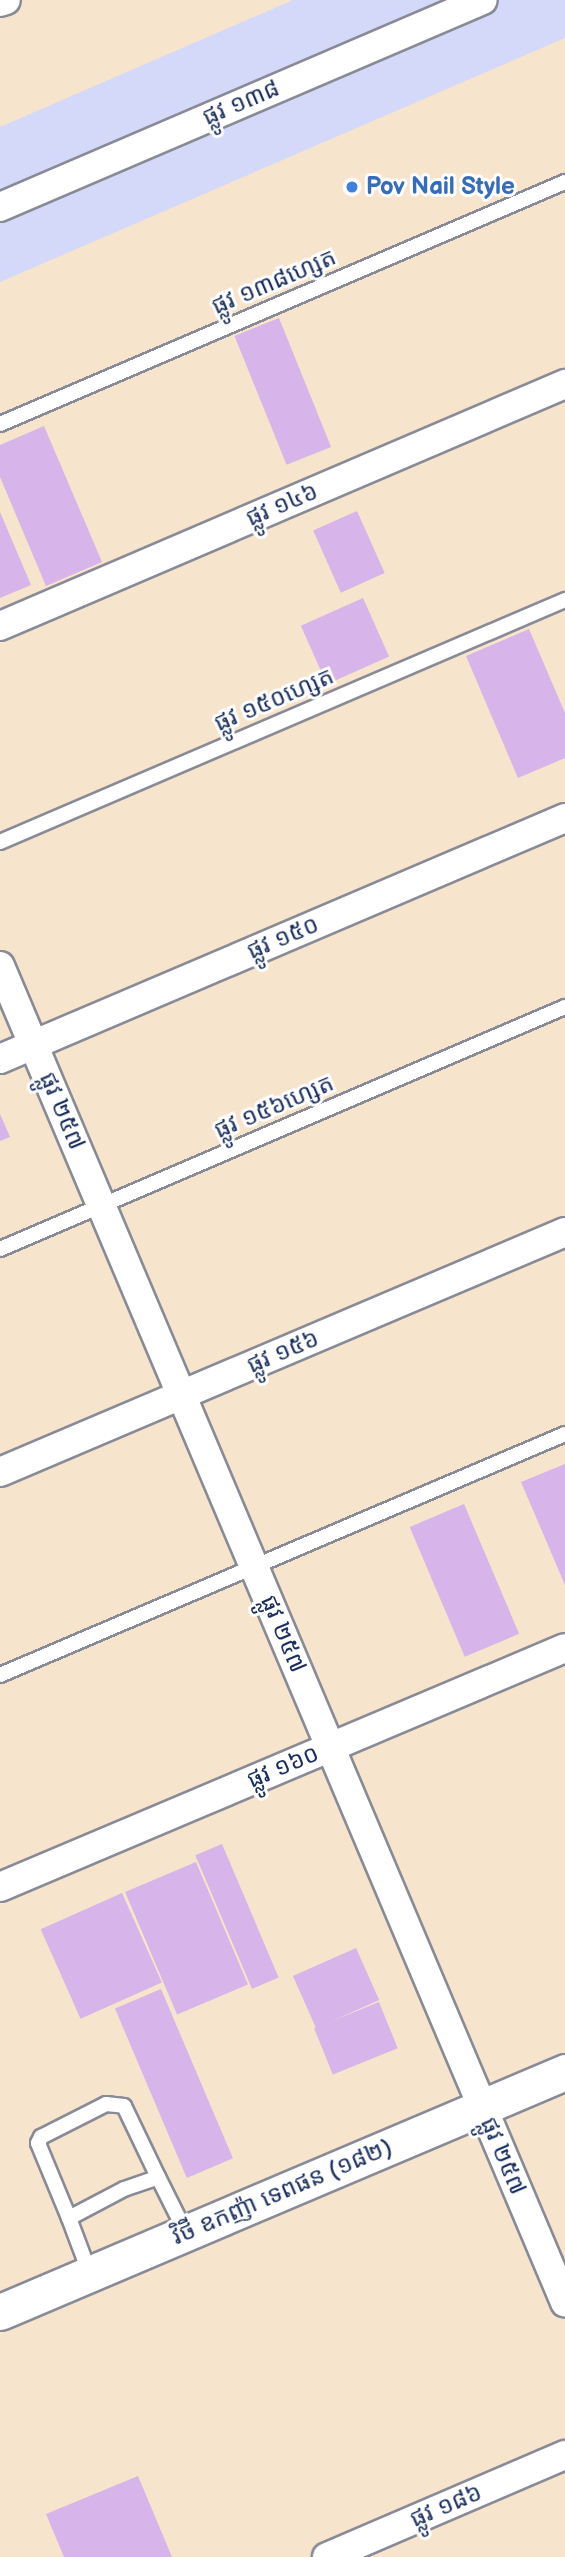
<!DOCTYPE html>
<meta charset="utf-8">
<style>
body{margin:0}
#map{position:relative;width:565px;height:2557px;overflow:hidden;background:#f6e4cd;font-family:"Balsamiq Sans","Noto Sans Khmer",sans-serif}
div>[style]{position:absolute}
.built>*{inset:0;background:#d4d8f9}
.building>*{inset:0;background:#d7b4e9;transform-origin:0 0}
.roads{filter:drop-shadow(2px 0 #888a96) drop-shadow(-2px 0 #888a96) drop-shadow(0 2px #888a96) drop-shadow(0 -2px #888a96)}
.service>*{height:14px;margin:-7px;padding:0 7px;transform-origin:7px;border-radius:7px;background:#fff}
.minor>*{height:28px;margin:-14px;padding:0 14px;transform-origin:14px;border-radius:14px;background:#fff}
.tertiary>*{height:35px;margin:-17.5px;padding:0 17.5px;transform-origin:17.5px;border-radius:17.5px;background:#fff}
.dots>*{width:19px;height:19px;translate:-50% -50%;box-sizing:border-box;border:4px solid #fff;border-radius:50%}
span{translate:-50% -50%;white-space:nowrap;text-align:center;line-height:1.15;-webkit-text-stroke:6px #fff;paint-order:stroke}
.street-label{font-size:24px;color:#1b2f5e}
.shop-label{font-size:24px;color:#366cbe;font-weight:700}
.left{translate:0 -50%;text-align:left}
</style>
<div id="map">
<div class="built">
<div style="clip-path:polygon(293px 0,565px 0,565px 38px,0 282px,0 127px)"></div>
</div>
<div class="building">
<div style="left:279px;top:318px;width:139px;height:48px;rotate:68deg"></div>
<div style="clip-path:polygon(44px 426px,102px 562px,46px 586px,0 477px,0 445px)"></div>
<div style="left:357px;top:511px;width:68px;height:48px;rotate:66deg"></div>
<div style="clip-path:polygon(0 512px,31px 585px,0 598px)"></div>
<div style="left:363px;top:598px;width:64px;height:68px;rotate:66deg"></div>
<div style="clip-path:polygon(529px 629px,565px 713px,565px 758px,518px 778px,466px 656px)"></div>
<div style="clip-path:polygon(0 1114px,10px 1137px,0 1141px)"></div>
<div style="clip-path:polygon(565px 1464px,565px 1585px,521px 1482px)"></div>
<div style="left:464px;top:1504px;width:141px;height:59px;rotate:67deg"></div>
<div style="left:222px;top:1844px;width:145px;height:29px;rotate:67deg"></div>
<div style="left:196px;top:1862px;width:133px;height:77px;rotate:67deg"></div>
<div style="left:122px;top:1893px;width:98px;height:89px;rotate:66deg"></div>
<div style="left:356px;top:1948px;width:57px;height:69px;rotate:66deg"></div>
<div style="left:161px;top:1989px;width:184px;height:50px;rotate:67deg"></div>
<div style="left:379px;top:2002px;width:50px;height:70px;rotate:68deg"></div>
<div style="clip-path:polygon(138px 2476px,172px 2557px,64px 2557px,46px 2514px)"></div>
</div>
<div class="roads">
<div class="service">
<div style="left:0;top:424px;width:615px;rotate:-23.19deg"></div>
<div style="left:0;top:842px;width:615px;rotate:-23.19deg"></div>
<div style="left:0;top:1249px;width:615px;rotate:-23.19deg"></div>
<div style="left:0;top:1675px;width:614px;rotate:-23.1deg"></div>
<div style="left:69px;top:2218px;width:81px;rotate:-112.5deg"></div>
<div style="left:38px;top:2143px;width:7px;rotate:-63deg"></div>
<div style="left:41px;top:2137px;width:73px;rotate:-26.9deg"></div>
<div style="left:106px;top:2104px;width:18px;rotate:6deg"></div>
<div style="left:124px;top:2106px;width:79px;rotate:64.4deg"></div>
<div style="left:90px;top:2274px;width:60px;rotate:-110.6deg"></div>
<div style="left:69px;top:2218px;width:62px;rotate:-27.8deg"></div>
<div style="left:124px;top:2189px;width:36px;rotate:-19deg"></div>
<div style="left:158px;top:2177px;width:63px;rotate:63.4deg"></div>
</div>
<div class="minor">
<div style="left:0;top:2px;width:6px;rotate:-18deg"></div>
<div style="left:0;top:207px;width:525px;rotate:-23.2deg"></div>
<div style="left:0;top:626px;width:615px;rotate:-23.19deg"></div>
<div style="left:0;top:966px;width:1451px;rotate:67.08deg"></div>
<div style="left:0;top:1059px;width:614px;rotate:-23.1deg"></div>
<div style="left:0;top:1472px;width:614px;rotate:-23.01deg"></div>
<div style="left:0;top:1887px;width:613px;rotate:-22.93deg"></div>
<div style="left:327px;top:2557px;width:259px;rotate:-23.2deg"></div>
</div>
<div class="tertiary">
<div style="left:0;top:2312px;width:614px;rotate:-23.01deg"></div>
</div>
</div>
<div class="dots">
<div style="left:352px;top:187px;background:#3f7fe0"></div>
</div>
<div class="street-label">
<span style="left:241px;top:103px;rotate:-23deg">ផ្លូវ ១៣៨</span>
<span style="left:274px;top:282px;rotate:-23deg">ផ្លូវ ១៣៨ហ្សេត</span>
<span style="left:282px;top:505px;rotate:-23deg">ផ្លូវ ១៤៦</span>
<span style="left:274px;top:700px;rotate:-23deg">ផ្លូវ ១៥០ហ្សេត</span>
<span style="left:283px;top:938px;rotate:-23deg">ផ្លូវ ១៥០</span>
<span style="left:274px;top:1107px;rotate:-23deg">ផ្លូវ ១៥៦ហ្សេត</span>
<span style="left:62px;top:1111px;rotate:67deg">ផ្លូវ ២៥៧</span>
<span style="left:283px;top:1352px;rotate:-23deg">ផ្លូវ ១៥៦</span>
<span style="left:283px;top:1634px;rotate:67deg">ផ្លូវ ២៥៧</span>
<span style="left:283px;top:1767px;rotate:-23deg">ផ្លូវ ១៦០</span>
<span style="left:503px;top:2156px;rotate:67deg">ផ្លូវ ២៥៧</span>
<span style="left:282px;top:2192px;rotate:-23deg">វិថី ឧកញ៉ា ទេពផន (១៨២)</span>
<span style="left:446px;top:2506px;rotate:-23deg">ផ្លូវ ១៨៦</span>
</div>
<div class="shop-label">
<span class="left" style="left:366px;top:187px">Pov Nail Style</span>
</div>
</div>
